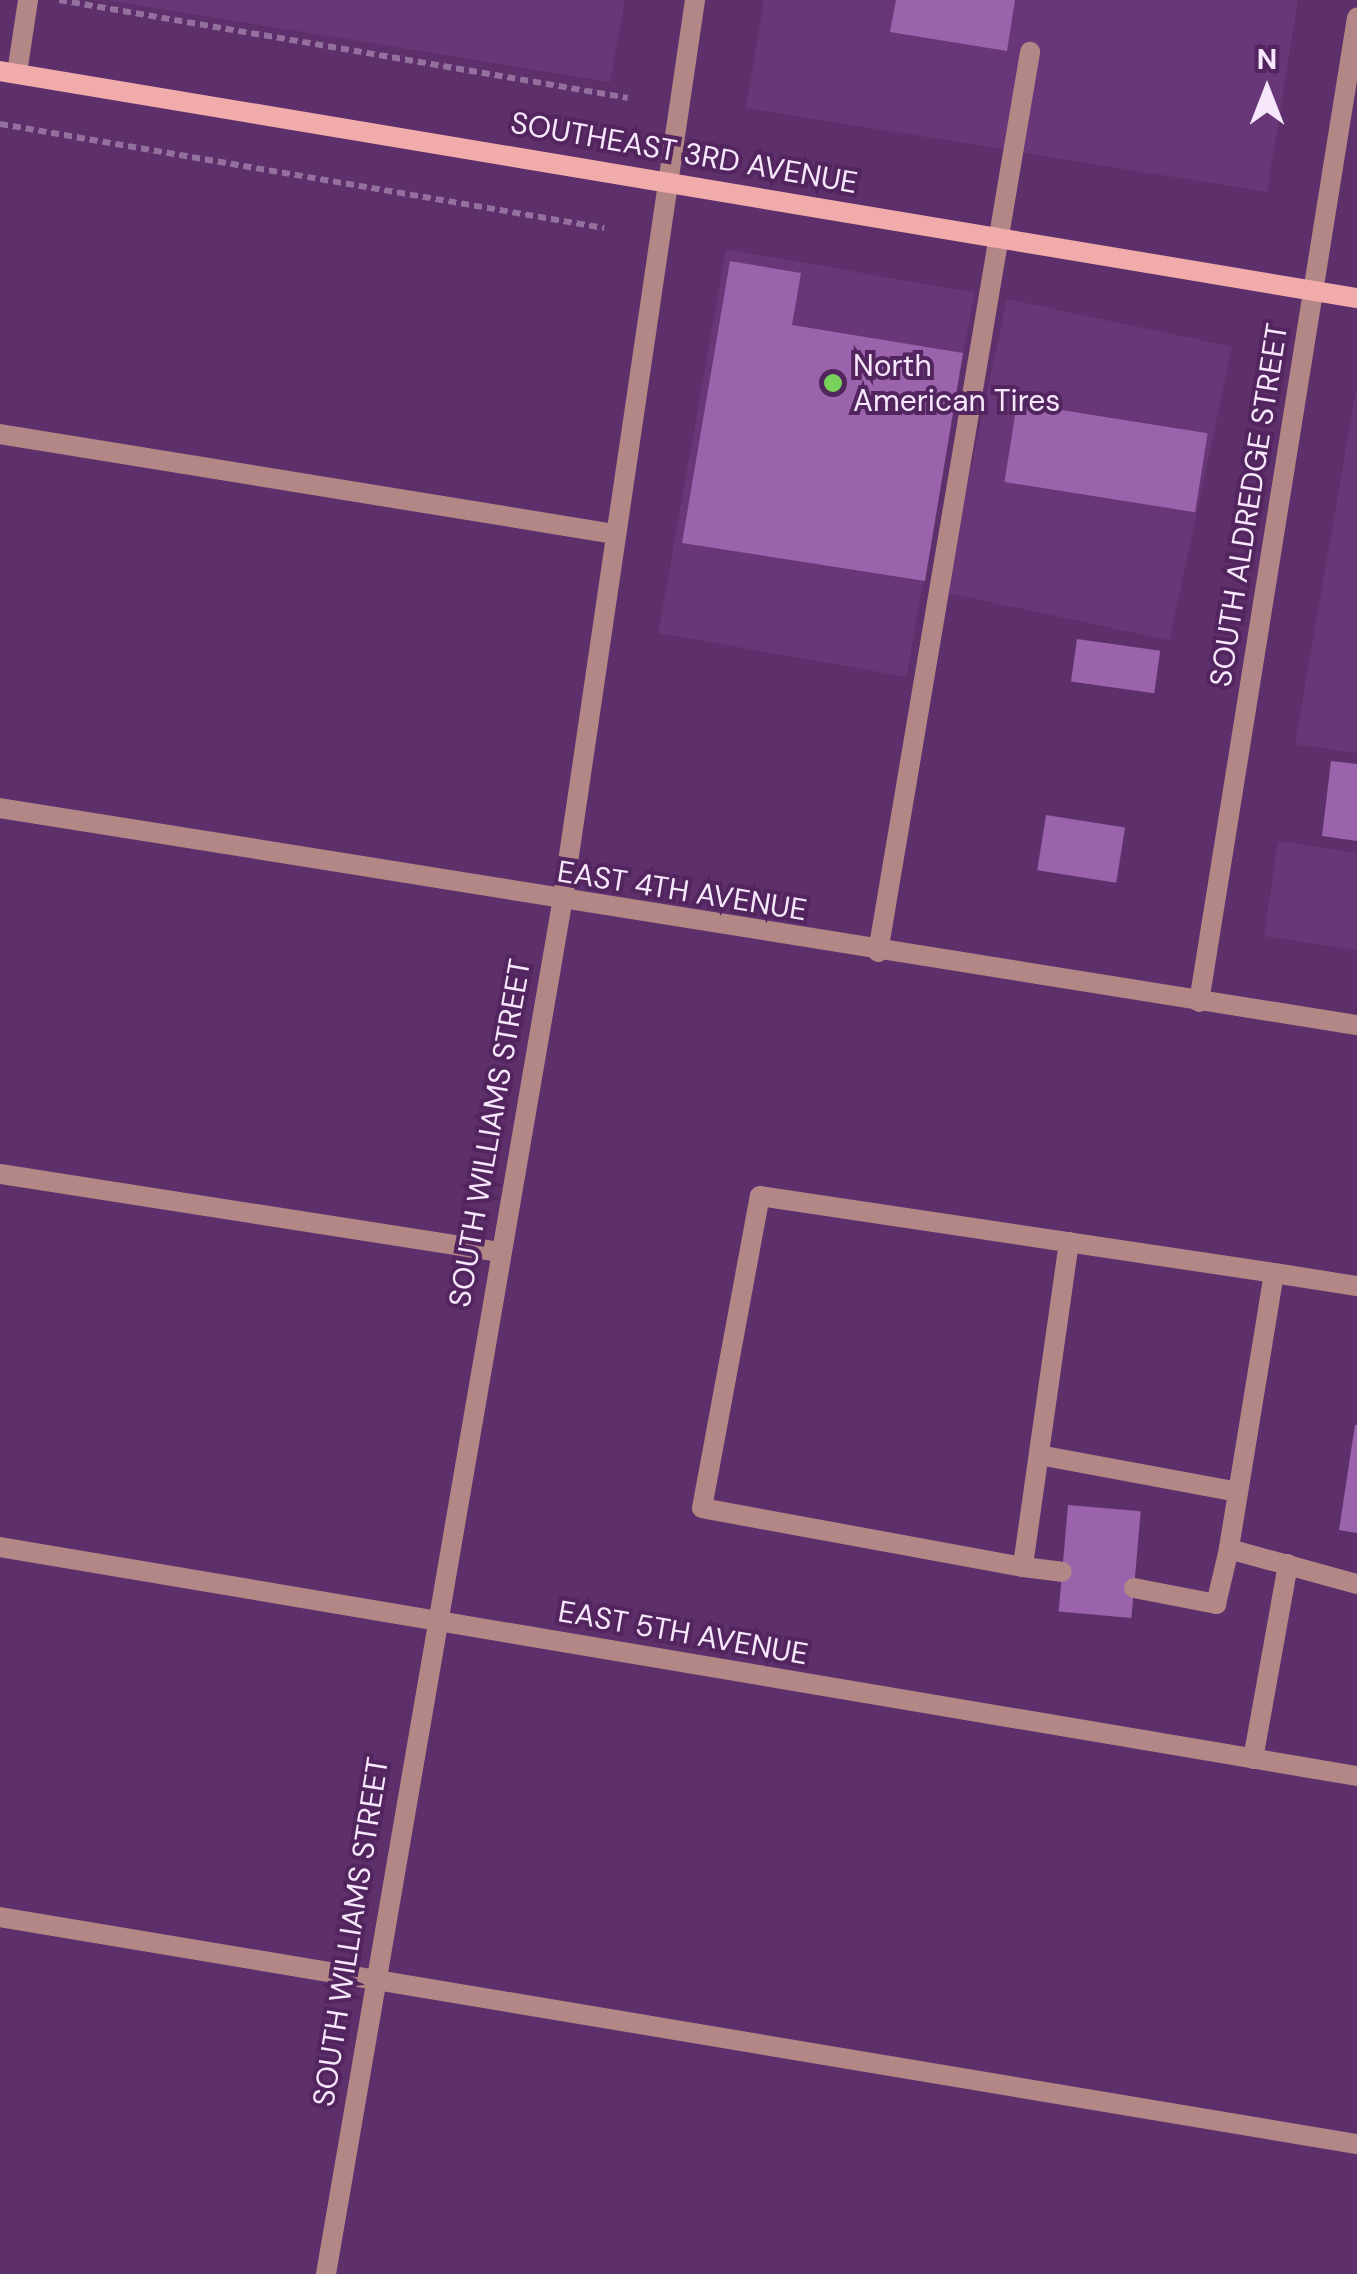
<!DOCTYPE html>
<style>
body{margin:0}
#map{position:relative;width:1357px;height:2274px;overflow:hidden;background:#5d306b;font-family:"DM Sans",sans-serif}
div>[style]{position:absolute}
.built>*{inset:0;background:#693778;transform-origin:0 0}
.building>*{inset:0;background:#9b63ab;transform-origin:0 0}
.path>*{height:6px;margin-top:-3px;transform-origin:0;background:repeating-linear-gradient(90deg,#93709e 0 8px,transparent 0 13px)}
.service>*{height:20px;margin:-10px;padding:0 10px;transform-origin:10px;border-radius:10px;background:#b48787}
.minor>*{height:20px;margin:-10px;padding:0 10px;transform-origin:10px;border-radius:10px;background:#b48787}
.secondary>*{height:20px;margin:-10px;padding:0 10px;transform-origin:10px;border-radius:10px;background:#f1abab}
.dots>*{width:28px;height:28px;translate:-50% -50%;box-sizing:border-box;border:5px solid #52255f;border-radius:50%}
span{translate:-50% -50%;white-space:nowrap;text-align:center;line-height:1.15;-webkit-text-stroke:8px #52255f;paint-order:stroke}
.street-label{font-size:30px;color:#f7e7fc}
.poi-label{font-size:30px;color:#f7e7fc}
.left{translate:0 -50%;text-align:left}
.north{position:absolute;left:1217px;top:40px;width:100px;height:100px;-webkit-text-stroke:8px #52255f;paint-order:stroke;rotate:0deg;font-size:28px;font-weight:700;line-height:40px;text-align:center;color:#f7e7fc}
.north::after{content:'';display:block;margin:auto;width:35px;height:45px;background:#f7e7fc;clip-path:polygon(50% 0,100% 100%,50% 72%,0 100%)}
</style>
<div id="map">
<div class="built">
<div style="clip-path:polygon(107px 0,625px 0,610px 82px)"></div>
<div style="clip-path:polygon(764px 0,1298px 0,1267px 192px,746px 108px)"></div>
<div style="left:726px;top:249px;width:252px;height:390px;rotate:10deg"></div>
<div style="left:1007px;top:299px;width:230px;height:300px;rotate:12deg"></div>
<div style="clip-path:polygon(1357px 385px,1357px 753px,1295px 744px)"></div>
<div style="clip-path:polygon(1278px 841px,1357px 853px,1357px 950px,1264px 936px)"></div>
</div>
<div class="building">
<div style="clip-path:polygon(896px 0,1015px 0,1007px 51px,890px 32px)"></div>
<div style="clip-path:polygon(730px 261px,801px 273px,792px 325px,963px 353px,925px 581px,682px 543px)"></div>
<div style="left:1017px;top:403px;width:193px;height:80px;rotate:9deg"></div>
<div style="left:1077px;top:639px;width:84px;height:43px;rotate:8deg"></div>
<div style="clip-path:polygon(1331px 761px,1357px 764px,1357px 841px,1322px 836px)"></div>
<div style="left:1046px;top:815px;width:80px;height:56px;rotate:9deg"></div>
<div style="clip-path:polygon(1355px 1425px,1357px 1425px,1357px 1533px,1339px 1530px)"></div>
<div style="left:1068px;top:1505px;width:73px;height:107px;rotate:5deg"></div>
</div>
<div class="path">
<div style="left:59px;top:0;width:577px;rotate:9.77deg"></div>
<div style="left:0;top:124px;width:613px;rotate:9.77deg"></div>
</div>
<div class="service">
<div style="left:0;top:434px;width:623px;rotate:9.24deg"></div>
<div style="left:878px;top:952px;width:913px;rotate:-80.41deg"></div>
<div style="left:0;top:1174px;width:505px;rotate:8.88deg"></div>
<div style="left:1069px;top:1242px;width:328px;rotate:98.1deg"></div>
<div style="left:1023px;top:1567px;width:326px;rotate:-169.6deg"></div>
<div style="left:702px;top:1508px;width:317px;rotate:-79.5deg"></div>
<div style="left:760px;top:1196px;width:520px;rotate:8.52deg"></div>
<div style="left:1357px;top:1286px;width:84px;rotate:-171.1deg"></div>
<div style="left:1274px;top:1273px;width:280px;rotate:99.3deg"></div>
<div style="left:1229px;top:1549px;width:133px;rotate:15.3deg"></div>
<div style="left:1039px;top:1455px;width:202px;rotate:10.5deg"></div>
<div style="left:1023px;top:1567px;width:39px;rotate:7deg"></div>
<div style="left:1134px;top:1588px;width:84px;rotate:11deg"></div>
<div style="left:1216px;top:1604px;width:57px;rotate:-76.7deg"></div>
<div style="left:1253px;top:1759px;width:198px;rotate:-79.8deg"></div>
<div style="left:0;top:1917px;width:1376px;rotate:9.5deg"></div>
</div>
<div class="minor">
<div style="left:17px;top:73px;width:74px;rotate:-81.4deg"></div>
<div style="left:0;top:808px;width:1374px;rotate:9.09deg"></div>
<div style="left:1199px;top:1002px;width:997px;rotate:-80.88deg"></div>
<div style="left:0;top:1547px;width:1376px;rotate:9.58deg"></div>
<div style="left:326px;top:2274px;width:1391px;rotate:-80.23deg"></div>
<div style="left:562px;top:903px;width:913px;rotate:-81.62deg"></div>
</div>
<div class="secondary">
<div style="left:0;top:71px;width:1376px;rotate:9.5deg"></div>
</div>
<div class="dots">
<div style="left:833px;top:383px;background:#78d158"></div>
</div>
<div class="street-label">
<span style="left:684px;top:153px;rotate:10deg">SOUTHEAST 3RD AVENUE</span>
<span style="left:1249px;top:505px;rotate:-81deg">SOUTH ALDREDGE STREET</span>
<span style="left:682px;top:891px;rotate:9deg">EAST 4TH AVENUE</span>
<span style="left:490px;top:1133px;rotate:-80deg">SOUTH WILLIAMS STREET</span>
<span style="left:683px;top:1633px;rotate:10deg">EAST 5TH AVENUE</span>
<span style="left:351px;top:1932px;rotate:-81deg">SOUTH WILLIAMS STREET</span>
</div>
<div class="poi-label">
<span class="left" style="left:853px;top:383px">North<br>American Tires</span>
</div>
<div class="north">N</div>
</div>
